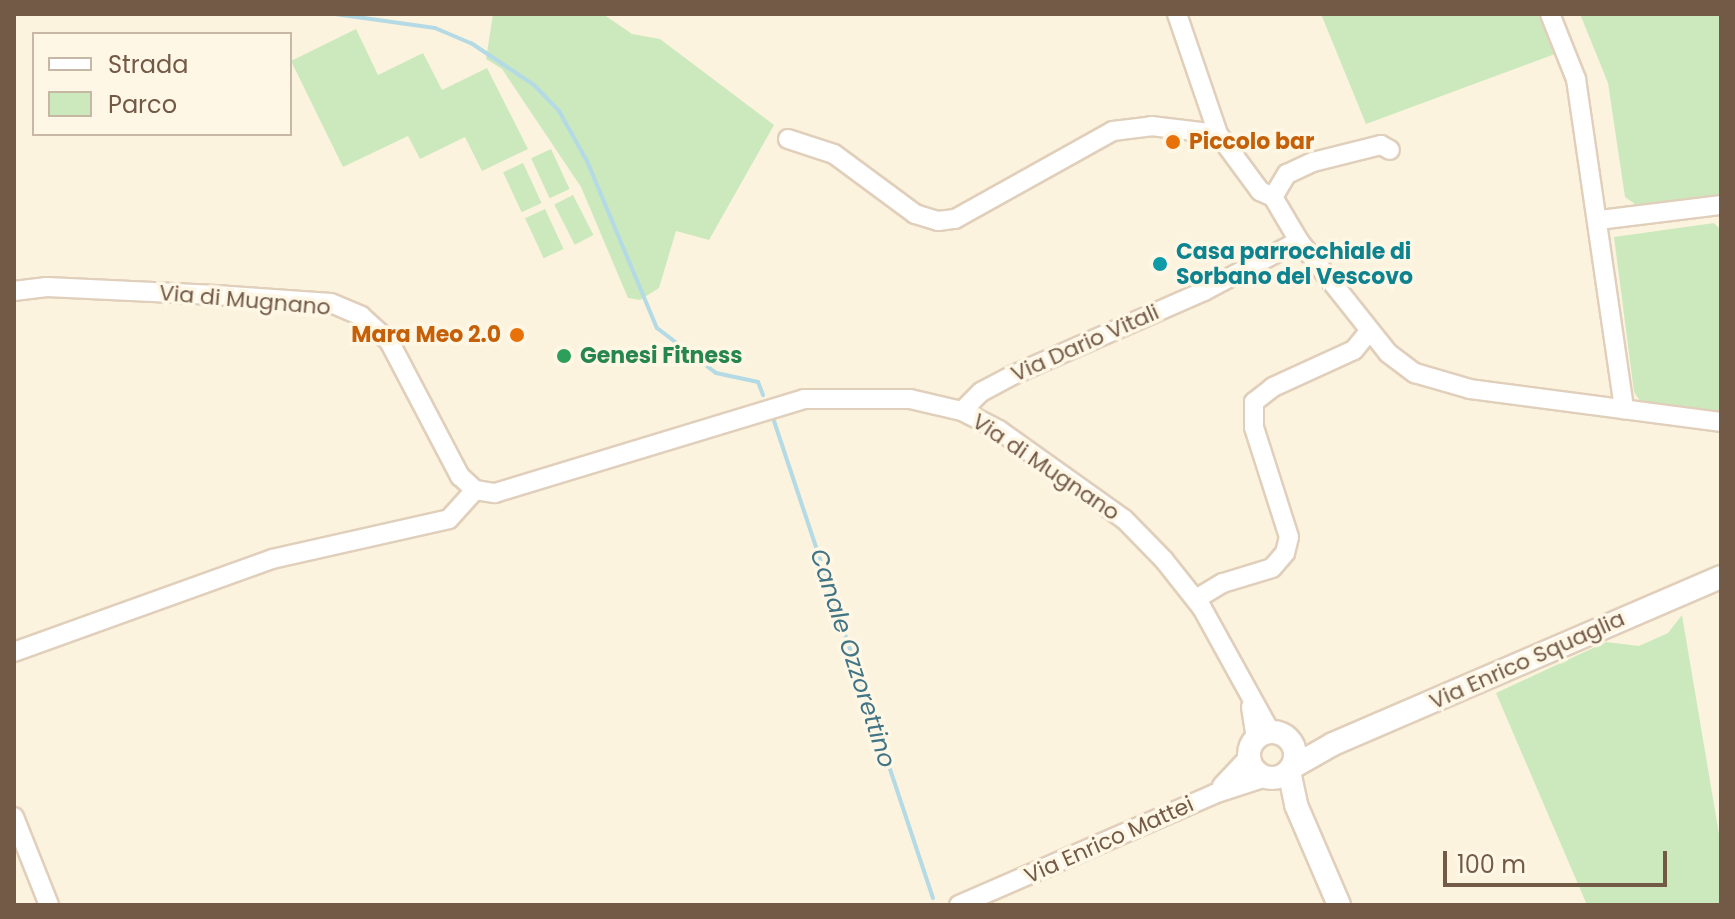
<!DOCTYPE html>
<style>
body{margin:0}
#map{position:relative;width:1735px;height:919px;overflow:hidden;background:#fcf3de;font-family:Poppins,sans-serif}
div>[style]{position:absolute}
.green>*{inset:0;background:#cce9bd;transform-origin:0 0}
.stream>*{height:4px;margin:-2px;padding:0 2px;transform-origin:2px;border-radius:2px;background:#b3dae5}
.roads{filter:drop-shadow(2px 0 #e0cfbb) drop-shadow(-2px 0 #e0cfbb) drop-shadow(0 2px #e0cfbb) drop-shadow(0 -2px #e0cfbb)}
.minor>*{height:18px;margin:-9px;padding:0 9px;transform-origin:9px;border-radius:9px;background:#fff}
.tertiary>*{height:22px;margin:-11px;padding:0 11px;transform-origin:11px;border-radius:11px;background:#fff}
.tertiary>.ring{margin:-11px;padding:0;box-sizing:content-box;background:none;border:22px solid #fff;border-radius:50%}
.dots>*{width:22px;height:22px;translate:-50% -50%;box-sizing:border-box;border:4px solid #fff7e5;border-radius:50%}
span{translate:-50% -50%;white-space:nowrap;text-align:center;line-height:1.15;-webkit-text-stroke:7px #fff7e5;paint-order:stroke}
.food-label{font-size:22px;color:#c56008;font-weight:700}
.left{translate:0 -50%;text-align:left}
.right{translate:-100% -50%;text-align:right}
.culture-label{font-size:22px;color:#0d838f;font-weight:700}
.street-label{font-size:22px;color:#725a47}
.leisure-label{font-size:22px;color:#27864d;font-weight:700}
.water-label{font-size:24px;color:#417586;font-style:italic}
.frame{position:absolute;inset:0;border:16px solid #725a47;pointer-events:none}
.legend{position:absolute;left:32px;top:32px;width:260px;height:104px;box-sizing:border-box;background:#fff7e5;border:2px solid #c7b8a6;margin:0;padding:10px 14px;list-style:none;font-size:24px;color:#725a47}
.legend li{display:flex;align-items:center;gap:16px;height:40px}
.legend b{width:40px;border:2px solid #c7b8a6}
.scale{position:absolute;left:1443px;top:851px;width:224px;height:36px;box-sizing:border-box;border:4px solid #725a47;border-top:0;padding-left:10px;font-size:24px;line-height:28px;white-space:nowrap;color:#725a47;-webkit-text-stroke:6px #fff7e5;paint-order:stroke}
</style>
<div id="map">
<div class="green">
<div style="clip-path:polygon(493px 14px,603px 14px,632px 34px,660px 39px,774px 125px,709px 240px,676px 231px,659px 288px,640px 300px,628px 298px,581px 187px,502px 69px,486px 59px)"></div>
<div style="clip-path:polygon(1321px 14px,1538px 14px,1555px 54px,1366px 124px)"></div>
<div style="clip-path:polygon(1580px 14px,1721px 14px,1721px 198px,1642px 209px,1625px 197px,1608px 83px)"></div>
<div style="clip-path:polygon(356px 29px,378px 75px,423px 53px,442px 90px,487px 68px,528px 149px,482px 171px,465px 137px,420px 159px,408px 136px,343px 167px,291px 61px)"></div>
<div style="left:551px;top:149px;width:44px;height:22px;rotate:65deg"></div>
<div style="left:523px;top:163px;width:44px;height:22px;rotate:65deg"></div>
<div style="left:573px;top:195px;width:45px;height:21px;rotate:63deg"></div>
<div style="left:545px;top:209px;width:44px;height:22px;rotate:65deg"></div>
<div style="clip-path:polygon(1714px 223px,1721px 230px,1721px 413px,1644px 407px,1634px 392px,1614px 237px)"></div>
<div style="clip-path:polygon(1682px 615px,1721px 846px,1721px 905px,1587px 905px,1496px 693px,1606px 642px,1639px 646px,1668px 633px)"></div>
</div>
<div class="stream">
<div style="left:335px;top:14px;width:101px;rotate:8deg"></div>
<div style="left:435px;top:28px;width:39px;rotate:23deg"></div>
<div style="left:471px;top:43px;width:76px;rotate:33.7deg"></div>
<div style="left:534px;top:85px;width:36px;rotate:46deg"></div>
<div style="left:559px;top:111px;width:57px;rotate:60.8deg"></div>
<div style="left:587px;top:161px;width:181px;rotate:67.3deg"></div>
<div style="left:657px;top:328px;width:74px;rotate:37.3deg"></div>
<div style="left:716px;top:373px;width:43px;rotate:12.1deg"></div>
<div style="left:758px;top:382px;width:14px;rotate:69deg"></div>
<div style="left:773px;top:418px;width:506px;rotate:71.57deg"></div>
</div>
<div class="roads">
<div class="minor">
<div style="left:1177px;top:14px;width:127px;rotate:71.1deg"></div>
<div style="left:1218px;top:134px;width:71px;rotate:53.6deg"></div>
<div style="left:1260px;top:191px;width:14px;rotate:25deg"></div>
<div style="left:1273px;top:197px;width:51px;rotate:59.4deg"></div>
<div style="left:1299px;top:241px;width:143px;rotate:51.5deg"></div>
<div style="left:1388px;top:353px;width:34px;rotate:37deg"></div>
<div style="left:1415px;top:373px;width:57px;rotate:16.2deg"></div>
<div style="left:1470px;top:389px;width:253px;rotate:7.5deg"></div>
<div style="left:1550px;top:14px;width:70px;rotate:68.2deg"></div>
<div style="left:1576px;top:79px;width:334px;rotate:81.7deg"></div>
<div style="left:788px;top:139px;width:48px;rotate:18.1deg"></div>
<div style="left:834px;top:154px;width:101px;rotate:36.5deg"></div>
<div style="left:915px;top:214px;width:24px;rotate:17deg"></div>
<div style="left:938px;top:221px;width:17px;rotate:-7deg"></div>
<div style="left:955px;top:219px;width:181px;rotate:-29.1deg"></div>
<div style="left:1113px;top:131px;width:38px;rotate:-7deg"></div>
<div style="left:1151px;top:126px;width:67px;rotate:6.8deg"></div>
<div style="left:1273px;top:197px;width:27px;rotate:-59deg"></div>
<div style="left:1287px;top:174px;width:29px;rotate:-25deg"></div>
<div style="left:1313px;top:162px;width:70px;rotate:-14deg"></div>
<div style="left:1381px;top:145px;width:10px;rotate:29deg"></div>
<div style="left:1599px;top:220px;width:123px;rotate:-7deg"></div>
<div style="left:14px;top:291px;width:33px;rotate:-7deg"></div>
<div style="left:47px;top:287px;width:169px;rotate:2.7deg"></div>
<div style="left:216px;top:295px;width:115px;rotate:4deg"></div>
<div style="left:331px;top:303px;width:33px;rotate:23deg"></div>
<div style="left:361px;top:316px;width:38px;rotate:42deg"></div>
<div style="left:389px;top:341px;width:153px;rotate:62.3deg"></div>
<div style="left:460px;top:476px;width:21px;rotate:43deg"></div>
<div style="left:475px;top:490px;width:20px;rotate:9deg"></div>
<div style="left:495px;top:493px;width:323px;rotate:-16.9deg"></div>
<div style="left:804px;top:399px;width:106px"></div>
<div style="left:910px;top:399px;width:53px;rotate:13deg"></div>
<div style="left:962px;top:411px;width:42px;rotate:27.2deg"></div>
<div style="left:999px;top:430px;width:153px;rotate:35.5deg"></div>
<div style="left:1124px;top:519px;width:57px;rotate:45.7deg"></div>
<div style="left:1164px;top:560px;width:61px;rotate:51.6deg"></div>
<div style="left:1202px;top:608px;width:143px;rotate:61.1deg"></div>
<div style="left:962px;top:411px;width:27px;rotate:-45deg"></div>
<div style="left:981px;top:392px;width:36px;rotate:-28deg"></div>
<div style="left:1013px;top:375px;width:209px;rotate:-23.7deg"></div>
<div style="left:1204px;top:291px;width:107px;rotate:-27.8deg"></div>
<div style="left:1196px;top:599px;width:31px;rotate:-31deg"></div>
<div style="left:1223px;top:583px;width:51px;rotate:-17deg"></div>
<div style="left:1272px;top:568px;width:20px;rotate:-49deg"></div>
<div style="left:1285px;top:553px;width:16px;rotate:-76deg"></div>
<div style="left:1289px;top:537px;width:115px;rotate:-107.7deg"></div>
<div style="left:1254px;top:427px;width:25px;rotate:-90deg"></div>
<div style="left:1254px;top:402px;width:24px;rotate:-38deg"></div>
<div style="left:1273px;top:387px;width:89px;rotate:-24.6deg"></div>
<div style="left:1354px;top:350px;width:22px;rotate:-51deg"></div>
<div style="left:14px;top:652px;width:274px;rotate:-19.8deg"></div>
<div style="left:272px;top:559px;width:181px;rotate:-12.7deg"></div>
<div style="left:449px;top:519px;width:39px;rotate:-48deg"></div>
<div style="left:1251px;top:707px;width:33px;rotate:81deg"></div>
<div style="left:1222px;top:786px;width:41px;rotate:-47deg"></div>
<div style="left:14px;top:817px;width:95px;rotate:68.3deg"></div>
<div style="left:959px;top:905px;width:278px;rotate:-23.5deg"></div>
<div style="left:1214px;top:794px;width:55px;rotate:-18.1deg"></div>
</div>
<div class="tertiary">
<div class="ring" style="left:1249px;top:732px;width:24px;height:24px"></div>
<div style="left:1291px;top:768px;width:48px;rotate:-29.7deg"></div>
<div style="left:1333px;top:744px;width:422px;rotate:-23.3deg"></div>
<div style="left:1289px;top:771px;width:35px;rotate:78deg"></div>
<div style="left:1296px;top:805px;width:109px;rotate:66.7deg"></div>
</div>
</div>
<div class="dots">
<div style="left:1173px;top:142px;background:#e8710a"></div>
<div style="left:1160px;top:264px;background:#0f9aa8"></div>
<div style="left:517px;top:335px;background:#e8710a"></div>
<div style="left:564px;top:356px;background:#2e9e5b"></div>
</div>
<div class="food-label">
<span class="left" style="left:1189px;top:142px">Piccolo bar</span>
<span class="right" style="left:501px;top:335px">Mara Meo 2.0</span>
</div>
<div class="culture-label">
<span class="left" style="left:1176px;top:264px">Casa parrocchiale di<br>Sorbano del Vescovo</span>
</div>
<div class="street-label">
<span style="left:245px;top:300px;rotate:5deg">Via di Mugnano</span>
<span style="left:1085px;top:343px;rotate:-24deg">Via Dario Vitali</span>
<span style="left:1046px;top:467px;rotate:34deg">Via di Mugnano</span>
<span style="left:1527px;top:660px;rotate:-24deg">Via Enrico Squaglia</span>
<span style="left:1109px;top:840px;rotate:-24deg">Via Enrico Mattei</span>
</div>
<div class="leisure-label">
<span class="left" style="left:580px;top:356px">Genesi Fitness</span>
</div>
<div class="water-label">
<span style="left:853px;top:658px;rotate:72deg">Canale Ozzorettino</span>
</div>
<div class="frame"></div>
<ul class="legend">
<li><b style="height:10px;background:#fff"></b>Strada</li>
<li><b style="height:22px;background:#cce9bd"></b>Parco</li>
</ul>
<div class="scale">100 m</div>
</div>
